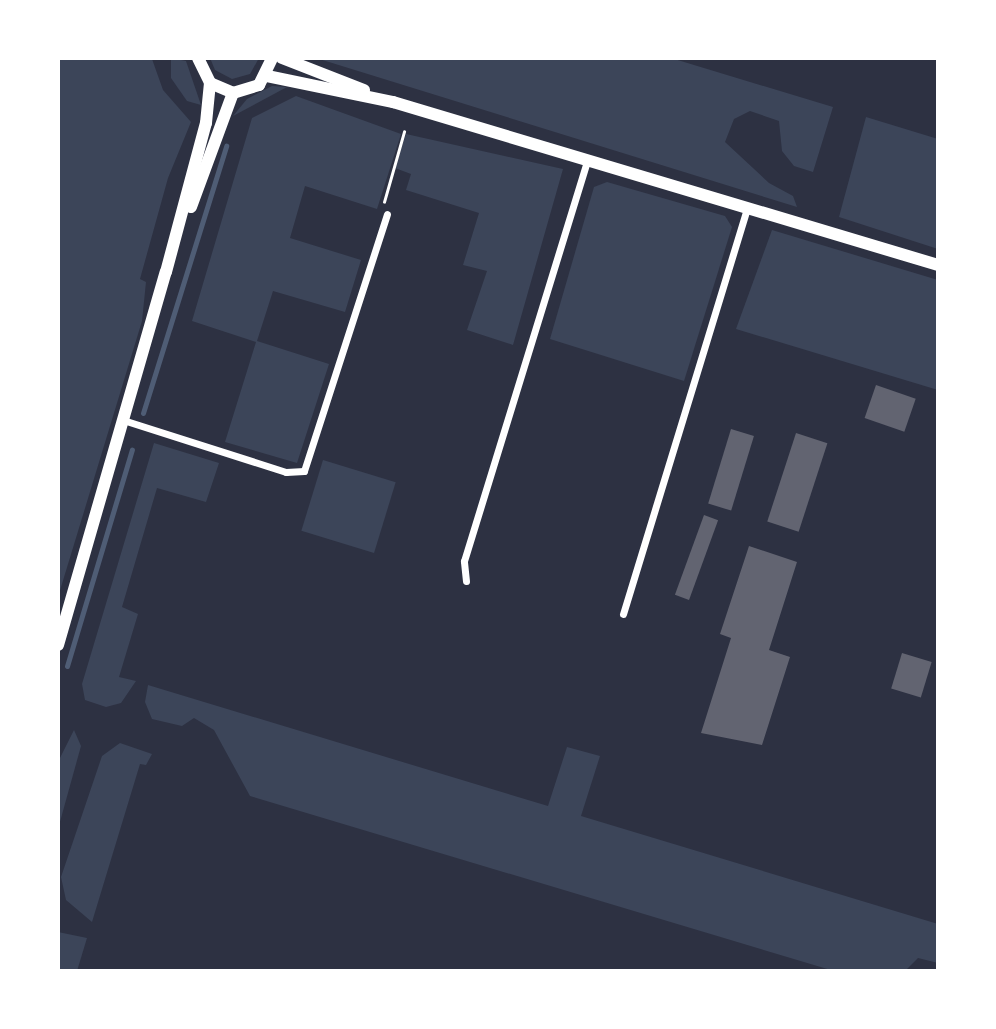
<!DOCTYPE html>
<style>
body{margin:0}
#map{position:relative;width:996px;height:1029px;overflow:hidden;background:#2d3142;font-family:"Libre Baskerville",serif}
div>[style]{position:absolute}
.green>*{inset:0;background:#3c4559;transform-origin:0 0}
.stream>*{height:5px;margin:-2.5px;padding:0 2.5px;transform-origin:2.5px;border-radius:2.5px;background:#4f5d75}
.building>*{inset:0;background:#626471;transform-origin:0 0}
.path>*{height:2.5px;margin:-1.25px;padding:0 1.25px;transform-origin:1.25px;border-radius:1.25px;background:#fff}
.minor>*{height:7px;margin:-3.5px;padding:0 3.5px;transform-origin:3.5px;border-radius:3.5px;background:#fff}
.tertiary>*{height:12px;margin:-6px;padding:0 6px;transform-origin:6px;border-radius:6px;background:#fff}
span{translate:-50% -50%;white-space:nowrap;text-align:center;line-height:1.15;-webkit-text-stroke:5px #fff;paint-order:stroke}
.frame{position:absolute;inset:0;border:60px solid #fff;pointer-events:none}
</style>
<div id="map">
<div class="green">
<div style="clip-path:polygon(58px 58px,152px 59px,163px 90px,191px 122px,168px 178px,140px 279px,146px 282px,142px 321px,58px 597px)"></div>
<div style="clip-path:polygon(171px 58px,186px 61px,201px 105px,187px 101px,171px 78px)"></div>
<div style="clip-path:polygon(210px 58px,259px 58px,250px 74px,232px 79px,215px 70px)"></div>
<div style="clip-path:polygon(316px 58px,671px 58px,833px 107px,813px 172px,794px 166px,782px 151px,779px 121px,750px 111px,734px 119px,725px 142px,769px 183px,793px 196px,797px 207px)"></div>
<div style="clip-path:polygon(272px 86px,287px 87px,233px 116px,247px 99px)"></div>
<div style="clip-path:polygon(296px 96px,401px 134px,377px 209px,305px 186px,290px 238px,361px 260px,345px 312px,273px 291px,257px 341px,329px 364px,297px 463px,225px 442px,256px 342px,192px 321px,252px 118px)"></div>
<div style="clip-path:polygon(866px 117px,938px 139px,938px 249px,839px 217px)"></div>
<div style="clip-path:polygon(406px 134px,563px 169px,513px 345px,467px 330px,487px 271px,463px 265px,479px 213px,406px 190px,411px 174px,395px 168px)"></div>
<div style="clip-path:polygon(607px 182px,725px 216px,732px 227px,684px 381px,550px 339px,594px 187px)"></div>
<div style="clip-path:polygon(772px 230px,938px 280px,938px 390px,736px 329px)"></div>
<div style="clip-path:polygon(154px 443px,219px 463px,206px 502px,157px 488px,122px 607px,138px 614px,119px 677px,136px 681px,121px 703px,106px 707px,85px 700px,82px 684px)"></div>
<div style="left:323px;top:460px;width:76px;height:74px;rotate:17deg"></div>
<div style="clip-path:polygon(148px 685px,548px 806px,567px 747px,600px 756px,581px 816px,938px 924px,938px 963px,918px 958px,905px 971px,834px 971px,250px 796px,214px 730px,194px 718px,182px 726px,152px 719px,145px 702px)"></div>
<div style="clip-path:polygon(74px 730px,81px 746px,58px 829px,58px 762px)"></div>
<div style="clip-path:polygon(120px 743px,152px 754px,146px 765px,140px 764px,92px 922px,66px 900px,61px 877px,102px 756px)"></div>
<div style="clip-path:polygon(58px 932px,87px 938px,77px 971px,58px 971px)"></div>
</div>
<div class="stream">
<div style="left:143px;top:413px;width:280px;rotate:-72.7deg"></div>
<div style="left:67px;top:666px;width:226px;rotate:-73.3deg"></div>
</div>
<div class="building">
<div style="left:876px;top:385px;width:42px;height:35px;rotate:19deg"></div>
<div style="left:731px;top:429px;width:24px;height:78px;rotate:17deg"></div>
<div style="left:796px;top:433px;width:33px;height:93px;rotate:18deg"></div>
<div style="left:704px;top:515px;width:15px;height:85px;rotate:20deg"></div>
<div style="clip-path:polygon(749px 546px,797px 562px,769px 650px,790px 657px,762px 745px,701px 733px,731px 638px,720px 634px)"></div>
<div style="left:902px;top:653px;width:31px;height:37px;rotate:17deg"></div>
</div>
<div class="path">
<div style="left:384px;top:202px;width:73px;rotate:-74.1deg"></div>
</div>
<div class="minor">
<div style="left:123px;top:420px;width:171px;rotate:17.7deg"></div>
<div style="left:286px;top:472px;width:18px;rotate:-3deg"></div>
<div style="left:304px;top:471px;width:270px;rotate:-72.1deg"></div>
<div style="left:466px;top:581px;width:20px;rotate:-96deg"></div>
<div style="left:464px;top:561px;width:419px;rotate:-72.9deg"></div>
<div style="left:623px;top:614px;width:425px;rotate:-73deg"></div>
</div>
<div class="tertiary">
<div style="left:198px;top:58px;width:28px;rotate:64deg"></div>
<div style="left:210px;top:83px;width:25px;rotate:23deg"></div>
<div style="left:233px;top:93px;width:27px;rotate:-17deg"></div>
<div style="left:259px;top:85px;width:30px;rotate:-64deg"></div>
<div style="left:282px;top:58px;width:88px;rotate:21.3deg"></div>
<div style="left:267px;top:76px;width:129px;rotate:11.7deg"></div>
<div style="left:393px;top:102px;width:569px;rotate:16.65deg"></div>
<div style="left:191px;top:207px;width:121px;rotate:-69.8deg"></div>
<div style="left:58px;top:645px;width:388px;rotate:-73.9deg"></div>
<div style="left:166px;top:272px;width:154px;rotate:-75deg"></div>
<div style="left:206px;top:123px;width:40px;rotate:-84.3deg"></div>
</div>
<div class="frame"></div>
</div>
